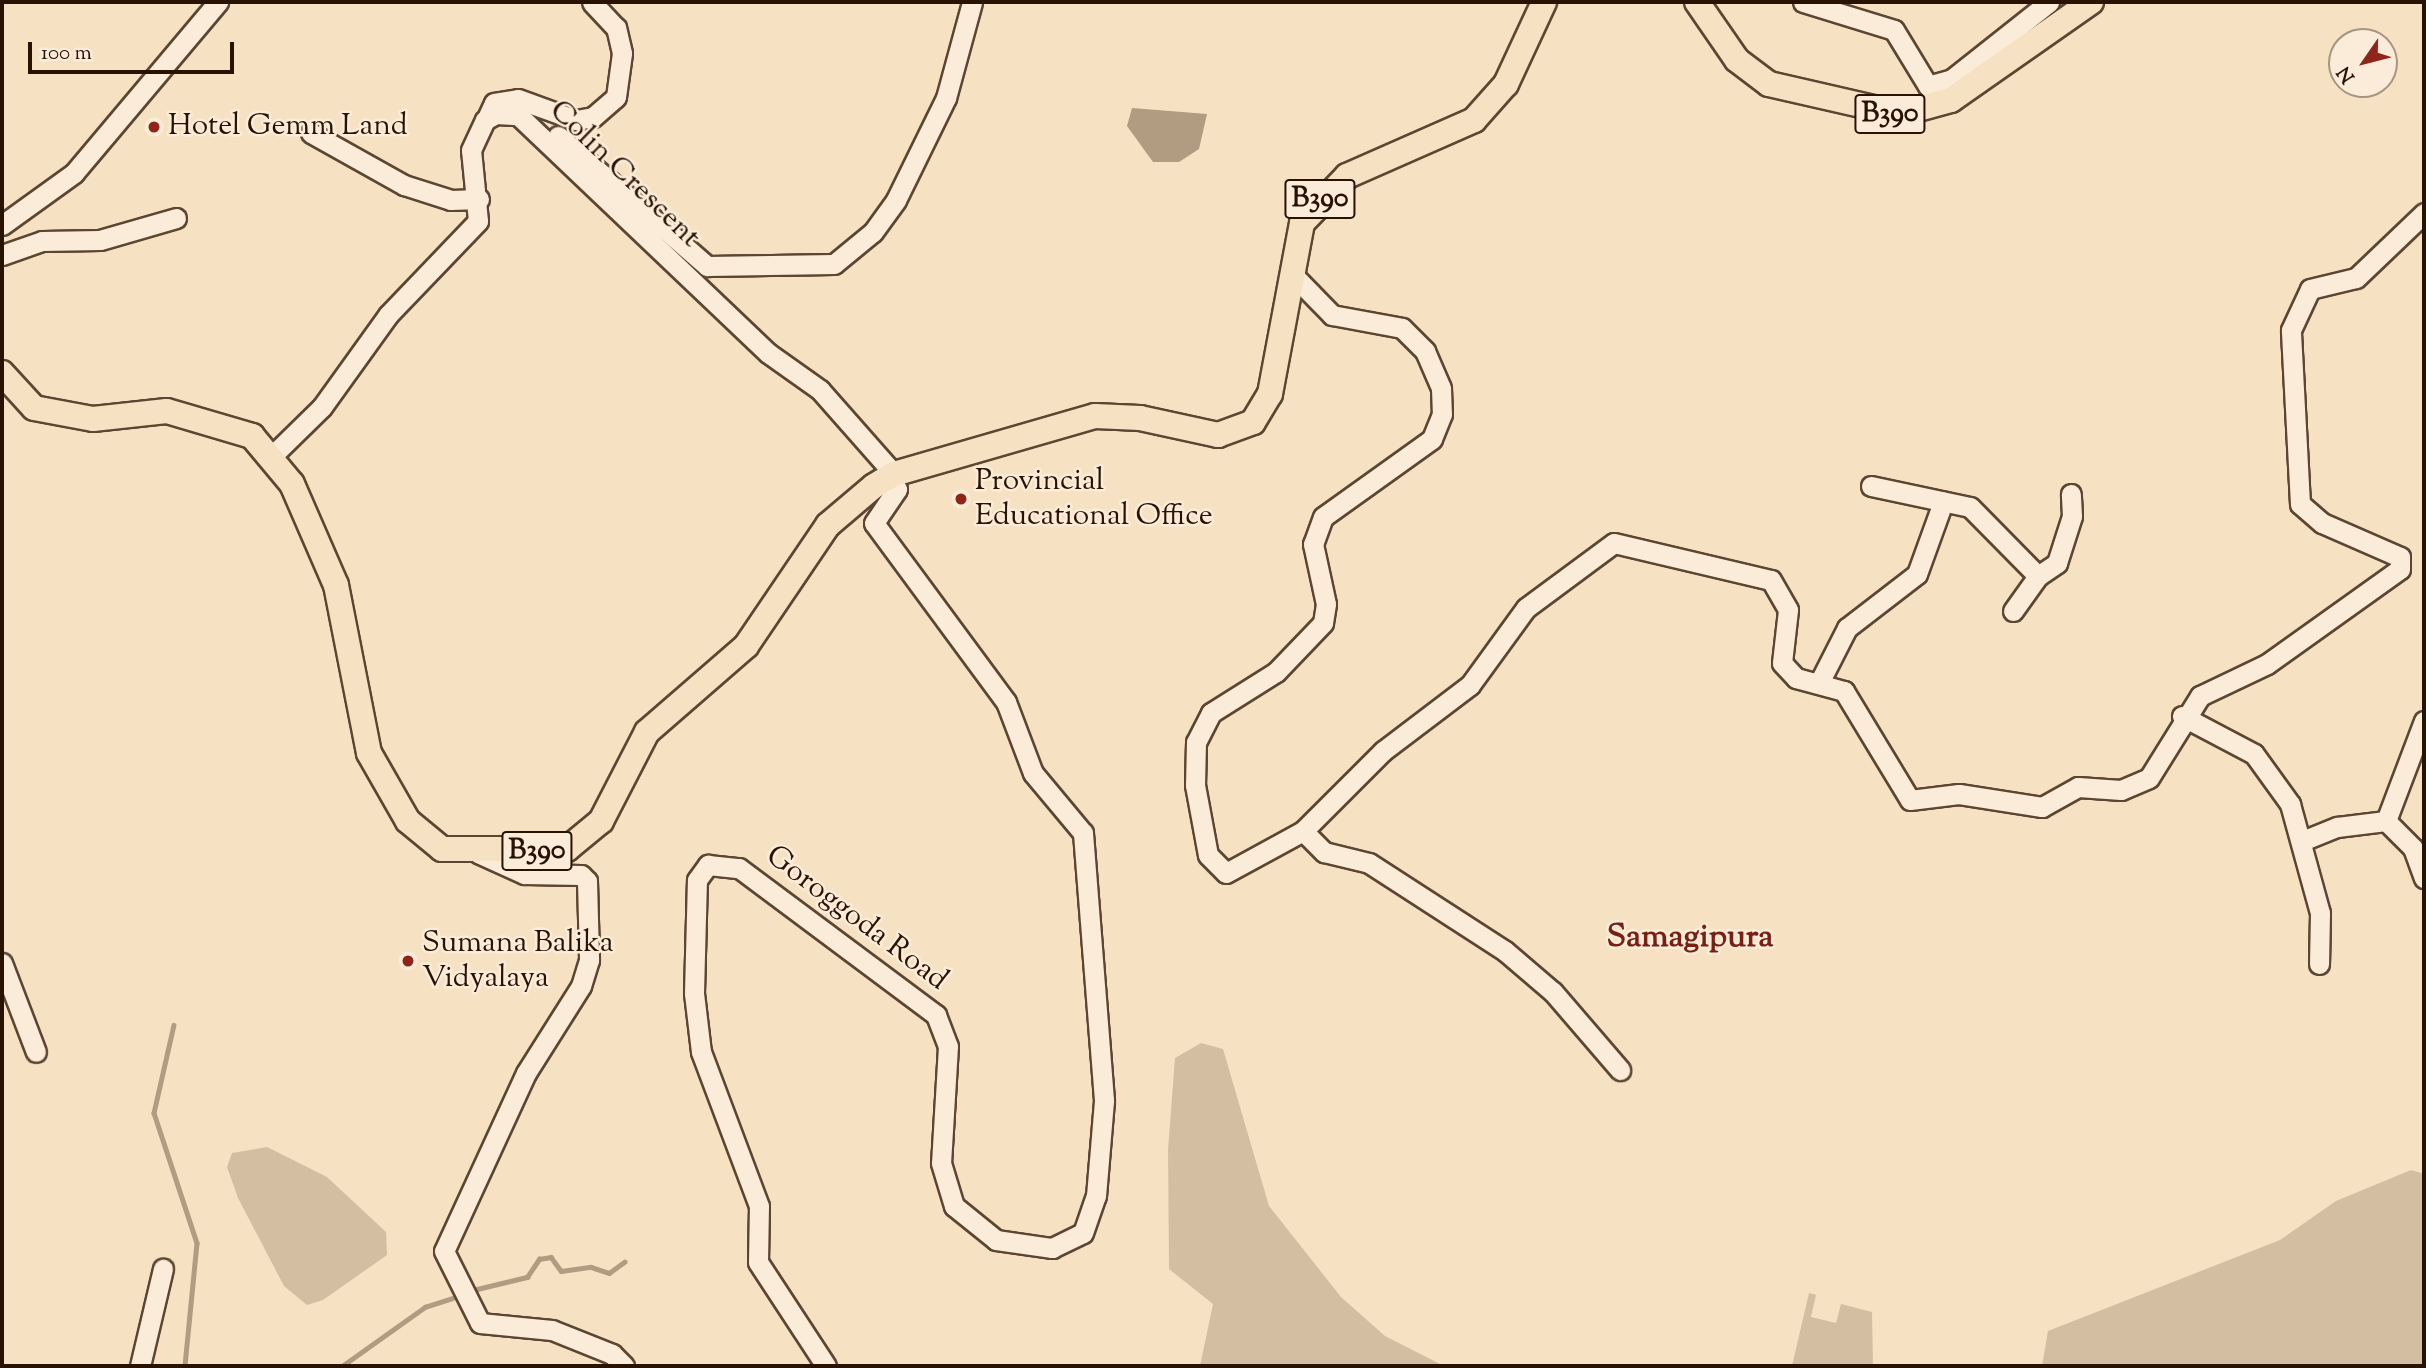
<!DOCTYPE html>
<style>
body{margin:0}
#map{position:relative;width:2426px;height:1368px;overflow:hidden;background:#f7e1c3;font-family:"Sorts Mill Goudy",serif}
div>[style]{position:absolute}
.green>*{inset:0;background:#d4bea2}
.water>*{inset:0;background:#b19b81}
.stream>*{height:4.5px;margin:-2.25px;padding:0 2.25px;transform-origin:2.25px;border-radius:2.25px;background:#b19b81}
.roads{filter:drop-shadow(2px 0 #5c4632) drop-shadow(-2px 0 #5c4632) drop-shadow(0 2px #5c4632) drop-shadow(0 -2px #5c4632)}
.minor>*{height:19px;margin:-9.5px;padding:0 9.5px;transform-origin:9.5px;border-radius:9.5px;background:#faecd8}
.major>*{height:24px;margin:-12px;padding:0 12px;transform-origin:12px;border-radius:12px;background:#f7e1c3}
.dots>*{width:19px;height:19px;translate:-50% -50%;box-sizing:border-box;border:4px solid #faecd8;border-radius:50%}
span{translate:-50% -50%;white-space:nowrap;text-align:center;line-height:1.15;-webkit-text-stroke:5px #faecd8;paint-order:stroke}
.shield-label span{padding:2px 5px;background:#faecd8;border:2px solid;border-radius:5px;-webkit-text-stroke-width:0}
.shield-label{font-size:28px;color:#291202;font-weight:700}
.poi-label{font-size:30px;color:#291202}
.left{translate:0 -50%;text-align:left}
.street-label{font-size:30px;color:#291202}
.quarter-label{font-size:33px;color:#7a1f14;font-weight:700}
.frame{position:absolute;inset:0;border:4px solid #291202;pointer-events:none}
.north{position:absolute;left:2328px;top:28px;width:70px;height:70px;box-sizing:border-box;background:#faecd8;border:2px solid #a69582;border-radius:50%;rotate:235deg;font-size:19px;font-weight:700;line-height:28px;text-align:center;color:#291202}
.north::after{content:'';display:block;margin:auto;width:24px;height:32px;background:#8f2418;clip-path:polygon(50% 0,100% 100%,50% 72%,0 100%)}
.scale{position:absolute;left:28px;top:42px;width:206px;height:32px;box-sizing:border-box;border:4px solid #291202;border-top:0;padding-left:9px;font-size:21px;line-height:24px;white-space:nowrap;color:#291202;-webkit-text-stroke:5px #faecd8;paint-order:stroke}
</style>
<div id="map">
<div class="green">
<div style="clip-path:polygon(1201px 1043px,1223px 1049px,1269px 1206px,1341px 1297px,1385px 1336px,1444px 1366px,1200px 1366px,1213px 1304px,1169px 1269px,1168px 1150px,1175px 1058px)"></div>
<div style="clip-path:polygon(267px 1147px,327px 1177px,386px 1232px,387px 1255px,323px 1300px,307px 1305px,284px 1286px,238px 1198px,227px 1167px,232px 1153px)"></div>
<div style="clip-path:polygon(2411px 1170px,2424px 1174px,2424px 1366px,2042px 1366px,2048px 1331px,2280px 1240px,2336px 1201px)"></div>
<div style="clip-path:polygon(1809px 1293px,1816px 1295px,1811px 1317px,1836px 1323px,1841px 1304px,1872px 1312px,1873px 1366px,1792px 1366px)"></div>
</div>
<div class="water">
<div style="clip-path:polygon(1132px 108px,1207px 114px,1199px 149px,1179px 162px,1153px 162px,1127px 126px)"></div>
</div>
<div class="stream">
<div style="left:174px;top:1025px;width:90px;rotate:102.8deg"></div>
<div style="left:154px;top:1113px;width:137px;rotate:71.7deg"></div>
<div style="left:197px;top:1243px;width:124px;rotate:95.6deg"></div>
<div style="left:473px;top:1290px;width:56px;rotate:-13.5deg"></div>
<div style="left:527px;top:1277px;width:22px;rotate:-56deg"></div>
<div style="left:539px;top:1259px;width:12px;rotate:-9deg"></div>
<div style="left:551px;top:1257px;width:17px;rotate:54deg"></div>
<div style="left:561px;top:1271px;width:30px;rotate:-8deg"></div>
<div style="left:591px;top:1267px;width:19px;rotate:18deg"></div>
<div style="left:609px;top:1273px;width:19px;rotate:-36deg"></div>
<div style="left:342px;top:1366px;width:102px;rotate:-35.4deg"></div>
<div style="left:425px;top:1307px;width:29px;rotate:-18deg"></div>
</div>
<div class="roads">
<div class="minor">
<div style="left:1803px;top:2px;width:95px;rotate:17.1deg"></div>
<div style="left:1894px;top:30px;width:66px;rotate:58.7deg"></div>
<div style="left:1928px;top:86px;width:25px;rotate:-16deg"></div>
<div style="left:1952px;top:79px;width:124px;rotate:-38.4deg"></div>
<div style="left:488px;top:116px;width:14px;rotate:-65deg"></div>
<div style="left:494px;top:103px;width:24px;rotate:-9deg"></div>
<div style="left:518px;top:99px;width:62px;rotate:19.9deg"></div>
<div style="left:576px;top:120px;width:17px;rotate:-10deg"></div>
<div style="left:593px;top:117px;width:30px;rotate:-41deg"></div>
<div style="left:616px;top:97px;width:44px;rotate:-82.2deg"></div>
<div style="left:622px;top:53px;width:26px;rotate:-103deg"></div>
<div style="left:616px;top:28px;width:35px;rotate:-133deg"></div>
<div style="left:311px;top:133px;width:107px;rotate:29.2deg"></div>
<div style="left:404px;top:185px;width:49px;rotate:17.7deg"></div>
<div style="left:451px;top:200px;width:28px;rotate:-2deg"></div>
<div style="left:558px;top:136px;width:198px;rotate:41.1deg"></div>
<div style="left:707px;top:266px;width:127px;rotate:-0.9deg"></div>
<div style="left:834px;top:264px;width:50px;rotate:-39.4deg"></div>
<div style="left:873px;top:232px;width:39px;rotate:-54deg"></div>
<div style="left:896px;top:200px;width:114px;rotate:-63.9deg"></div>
<div style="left:946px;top:98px;width:99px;rotate:-74.8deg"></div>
<div style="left:2px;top:225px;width:89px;rotate:-35.8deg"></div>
<div style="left:74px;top:173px;width:224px;rotate:-49.9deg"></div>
<div style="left:2px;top:255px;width:42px;rotate:-19.3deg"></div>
<div style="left:42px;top:241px;width:58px;rotate:-1deg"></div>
<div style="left:100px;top:240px;width:79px;rotate:-16.1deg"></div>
<div style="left:1291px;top:273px;width:59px;rotate:45.7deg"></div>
<div style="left:1332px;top:315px;width:71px;rotate:10.5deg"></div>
<div style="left:1402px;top:328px;width:33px;rotate:45deg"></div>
<div style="left:1425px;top:351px;width:40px;rotate:66.6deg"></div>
<div style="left:1441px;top:388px;width:26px;rotate:88deg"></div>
<div style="left:1442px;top:414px;width:27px;rotate:112deg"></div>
<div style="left:1432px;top:439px;width:134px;rotate:144.4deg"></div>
<div style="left:1323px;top:517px;width:29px;rotate:110deg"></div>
<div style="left:1313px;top:544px;width:61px;rotate:77.8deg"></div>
<div style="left:1326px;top:604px;width:19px;rotate:99deg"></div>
<div style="left:1323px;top:623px;width:68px;rotate:133.8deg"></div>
<div style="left:1276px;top:672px;width:77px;rotate:147.8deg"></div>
<div style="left:1211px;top:713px;width:33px;rotate:117deg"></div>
<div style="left:1196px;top:742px;width:43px;rotate:91.3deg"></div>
<div style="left:1195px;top:785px;width:71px;rotate:79.5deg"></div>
<div style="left:1208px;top:855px;width:25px;rotate:45deg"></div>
<div style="left:1226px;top:873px;width:88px;rotate:-28.6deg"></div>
<div style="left:1303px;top:831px;width:113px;rotate:-45deg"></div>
<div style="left:1383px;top:751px;width:109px;rotate:-37.2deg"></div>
<div style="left:1470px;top:685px;width:95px;rotate:-54deg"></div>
<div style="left:1526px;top:608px;width:109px;rotate:-36.5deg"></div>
<div style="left:1614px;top:543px;width:161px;rotate:13.3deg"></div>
<div style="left:1771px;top:580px;width:34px;rotate:60deg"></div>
<div style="left:1788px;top:610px;width:53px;rotate:96.5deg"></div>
<div style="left:1782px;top:663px;width:21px;rotate:47deg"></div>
<div style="left:1796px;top:678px;width:50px;rotate:15.2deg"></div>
<div style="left:1844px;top:691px;width:127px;rotate:58.8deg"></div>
<div style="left:1910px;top:800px;width:49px;rotate:-7deg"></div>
<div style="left:1959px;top:794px;width:84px;rotate:8.9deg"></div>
<div style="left:2042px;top:807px;width:41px;rotate:-29.1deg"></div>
<div style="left:2078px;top:787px;width:43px;rotate:4deg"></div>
<div style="left:2121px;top:790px;width:30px;rotate:-23deg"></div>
<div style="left:2149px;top:778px;width:97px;rotate:-58.1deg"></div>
<div style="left:2200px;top:696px;width:74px;rotate:-25.5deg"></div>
<div style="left:2267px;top:664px;width:163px;rotate:-35.5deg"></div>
<div style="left:2400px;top:569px;width:12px;rotate:-90deg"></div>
<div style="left:2400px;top:557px;width:85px;rotate:-156.4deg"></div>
<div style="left:2322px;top:523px;width:29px;rotate:-139deg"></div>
<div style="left:2300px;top:504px;width:174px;rotate:-93deg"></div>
<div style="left:2291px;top:330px;width:45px;rotate:-65.1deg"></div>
<div style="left:2310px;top:289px;width:47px;rotate:-13.4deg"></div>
<div style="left:2356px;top:278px;width:94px;rotate:-43.7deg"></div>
<div style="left:272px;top:456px;width:70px;rotate:-44.4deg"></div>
<div style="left:322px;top:407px;width:113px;rotate:-54.3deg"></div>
<div style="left:388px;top:315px;width:130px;rotate:-46.2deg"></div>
<div style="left:478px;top:221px;width:71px;rotate:-95.6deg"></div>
<div style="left:471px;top:150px;width:33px;rotate:-65deg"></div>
<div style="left:485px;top:120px;width:13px;rotate:-29deg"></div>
<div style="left:496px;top:114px;width:22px;rotate:3deg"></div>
<div style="left:518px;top:115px;width:345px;rotate:43.6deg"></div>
<div style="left:768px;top:353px;width:64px;rotate:35.4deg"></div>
<div style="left:820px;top:390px;width:112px;rotate:48.6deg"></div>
<div style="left:1871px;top:486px;width:101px;rotate:12deg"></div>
<div style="left:1970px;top:507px;width:97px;rotate:45.4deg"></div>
<div style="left:2013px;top:611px;width:43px;rotate:-54.5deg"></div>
<div style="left:2038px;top:576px;width:23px;rotate:-34deg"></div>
<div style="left:2057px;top:563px;width:49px;rotate:-72.3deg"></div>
<div style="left:2072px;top:516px;width:22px;rotate:-93deg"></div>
<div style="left:1819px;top:683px;width:62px;rotate:-63deg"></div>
<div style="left:1847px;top:628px;width:88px;rotate:-37.6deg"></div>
<div style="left:1917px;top:574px;width:77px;rotate:-70.1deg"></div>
<div style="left:2182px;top:716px;width:81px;rotate:27.8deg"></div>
<div style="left:2254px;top:754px;width:62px;rotate:54.2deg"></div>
<div style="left:2290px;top:804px;width:113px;rotate:74.6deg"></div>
<div style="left:2320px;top:913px;width:51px;rotate:91.1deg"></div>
<div style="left:2386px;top:821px;width:107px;rotate:-69.2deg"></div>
<div style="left:1303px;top:831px;width:30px;rotate:45deg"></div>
<div style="left:1324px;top:852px;width:46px;rotate:13.7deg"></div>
<div style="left:1369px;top:863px;width:162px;rotate:32.9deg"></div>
<div style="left:1505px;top:951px;width:63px;rotate:40.5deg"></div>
<div style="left:1553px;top:992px;width:103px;rotate:49.3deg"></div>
<div style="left:2302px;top:841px;width:38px;rotate:-22deg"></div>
<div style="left:2337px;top:827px;width:49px;rotate:-7deg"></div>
<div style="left:2386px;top:821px;width:38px;rotate:45deg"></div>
<div style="left:2413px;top:848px;width:32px;rotate:70deg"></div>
<div style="left:478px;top:853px;width:51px;rotate:24.5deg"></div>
<div style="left:524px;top:874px;width:57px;rotate:1deg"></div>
<div style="left:581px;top:875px;width:8px;rotate:45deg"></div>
<div style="left:587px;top:881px;width:79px;rotate:88.5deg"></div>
<div style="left:589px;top:960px;width:27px;rotate:107deg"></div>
<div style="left:581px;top:986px;width:103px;rotate:122.3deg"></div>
<div style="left:526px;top:1073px;width:196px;rotate:114.7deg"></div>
<div style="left:444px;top:1251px;width:80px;rotate:63.4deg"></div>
<div style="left:480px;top:1323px;width:72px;rotate:5.6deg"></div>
<div style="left:552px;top:1330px;width:65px;rotate:21.8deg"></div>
<div style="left:612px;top:1354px;width:17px;rotate:45deg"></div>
<div style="left:2px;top:963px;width:95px;rotate:69.1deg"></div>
<div style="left:140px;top:1366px;width:100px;rotate:-76.7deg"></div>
<div style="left:826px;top:1366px;width:124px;rotate:-123.2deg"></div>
<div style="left:758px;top:1262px;width:56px;rotate:-89deg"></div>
<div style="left:759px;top:1206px;width:165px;rotate:-110.6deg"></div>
<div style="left:701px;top:1052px;width:59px;rotate:-96.8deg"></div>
<div style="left:694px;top:993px;width:113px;rotate:-88.5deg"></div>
<div style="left:697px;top:880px;width:19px;rotate:-54deg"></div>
<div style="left:708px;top:865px;width:31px;rotate:6deg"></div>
<div style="left:739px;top:868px;width:246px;rotate:36.7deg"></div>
<div style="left:936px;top:1015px;width:33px;rotate:69deg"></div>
<div style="left:948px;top:1046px;width:117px;rotate:93.4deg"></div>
<div style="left:941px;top:1163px;width:45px;rotate:73.2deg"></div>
<div style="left:954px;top:1206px;width:54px;rotate:39deg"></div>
<div style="left:996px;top:1240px;width:57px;rotate:8.1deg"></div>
<div style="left:1052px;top:1248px;width:34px;rotate:-26deg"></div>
<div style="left:1083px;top:1233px;width:39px;rotate:-71deg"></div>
<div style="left:1096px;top:1196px;width:96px;rotate:-85.2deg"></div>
<div style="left:1104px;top:1100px;width:268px;rotate:-94.5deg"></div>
<div style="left:1083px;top:833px;width:78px;rotate:-129.8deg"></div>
<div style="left:1033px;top:773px;width:76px;rotate:-110.8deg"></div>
<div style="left:1006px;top:702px;width:222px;rotate:-126.4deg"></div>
<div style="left:874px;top:523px;width:41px;rotate:-55.9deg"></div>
<div style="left:897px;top:489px;width:14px;rotate:-124deg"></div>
</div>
<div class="major">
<div style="left:1697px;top:2px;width:70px;rotate:55.4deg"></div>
<div style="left:1737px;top:60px;width:40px;rotate:37deg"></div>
<div style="left:1769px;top:84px;width:134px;rotate:12.9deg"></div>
<div style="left:1900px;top:114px;width:53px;rotate:-15.4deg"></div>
<div style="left:1951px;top:100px;width:171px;rotate:-35deg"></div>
<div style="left:2px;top:373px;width:47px;rotate:47.6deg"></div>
<div style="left:34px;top:408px;width:60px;rotate:10.6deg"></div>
<div style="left:93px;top:419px;width:74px;rotate:-6.2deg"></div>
<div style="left:167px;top:411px;width:89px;rotate:16.4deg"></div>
<div style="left:252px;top:436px;width:62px;rotate:50.2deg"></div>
<div style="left:292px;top:484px;width:110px;rotate:66.5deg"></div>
<div style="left:336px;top:585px;width:171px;rotate:78.9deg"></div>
<div style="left:369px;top:753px;width:78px;rotate:60.2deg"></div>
<div style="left:408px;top:821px;width:44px;rotate:39.5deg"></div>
<div style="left:442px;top:849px;width:125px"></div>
<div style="left:567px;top:849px;width:44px;rotate:-39.5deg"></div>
<div style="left:601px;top:821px;width:100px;rotate:-62.7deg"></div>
<div style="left:647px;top:732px;width:131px;rotate:-41deg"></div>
<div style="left:746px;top:646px;width:146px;rotate:-55.9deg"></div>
<div style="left:828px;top:525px;width:60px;rotate:-40.3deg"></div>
<div style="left:874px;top:486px;width:23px;rotate:-31deg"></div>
<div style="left:894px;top:474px;width:209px;rotate:-16.1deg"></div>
<div style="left:1095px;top:416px;width:45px;rotate:2.5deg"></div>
<div style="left:1140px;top:418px;width:80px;rotate:12.3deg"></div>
<div style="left:1218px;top:435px;width:37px;rotate:-20deg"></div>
<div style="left:1253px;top:422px;width:33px;rotate:-59deg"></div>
<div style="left:1270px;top:394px;width:174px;rotate:-79.4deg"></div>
<div style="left:1302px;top:223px;width:65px;rotate:-46.2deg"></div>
<div style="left:1347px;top:176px;width:139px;rotate:-23.8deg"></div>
<div style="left:1474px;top:120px;width:48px;rotate:-48.4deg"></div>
<div style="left:1506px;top:84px;width:90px;rotate:-65.1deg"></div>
</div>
</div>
<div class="dots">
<div style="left:154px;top:127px;background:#8f2418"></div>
<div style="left:961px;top:499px;background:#8f2418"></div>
<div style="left:408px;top:961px;background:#8f2418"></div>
</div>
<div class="shield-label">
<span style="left:1890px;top:114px">B390</span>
<span style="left:1320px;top:199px">B390</span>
<span style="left:537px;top:851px">B390</span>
</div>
<div class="poi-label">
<span class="left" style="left:168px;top:127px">Hotel Gemm Land</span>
<span class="left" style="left:975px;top:499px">Provincial<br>Educational Office</span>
<span class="left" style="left:422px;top:961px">Sumana Balika<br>Vidyalaya</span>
</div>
<div class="street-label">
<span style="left:624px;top:175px;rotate:44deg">Colin Crescent</span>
<span style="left:856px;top:919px;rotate:37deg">Goroggoda Road</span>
</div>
<div class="quarter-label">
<span style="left:1690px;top:939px">Samagipura</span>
</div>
<div class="frame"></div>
<div class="north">N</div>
<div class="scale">100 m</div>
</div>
